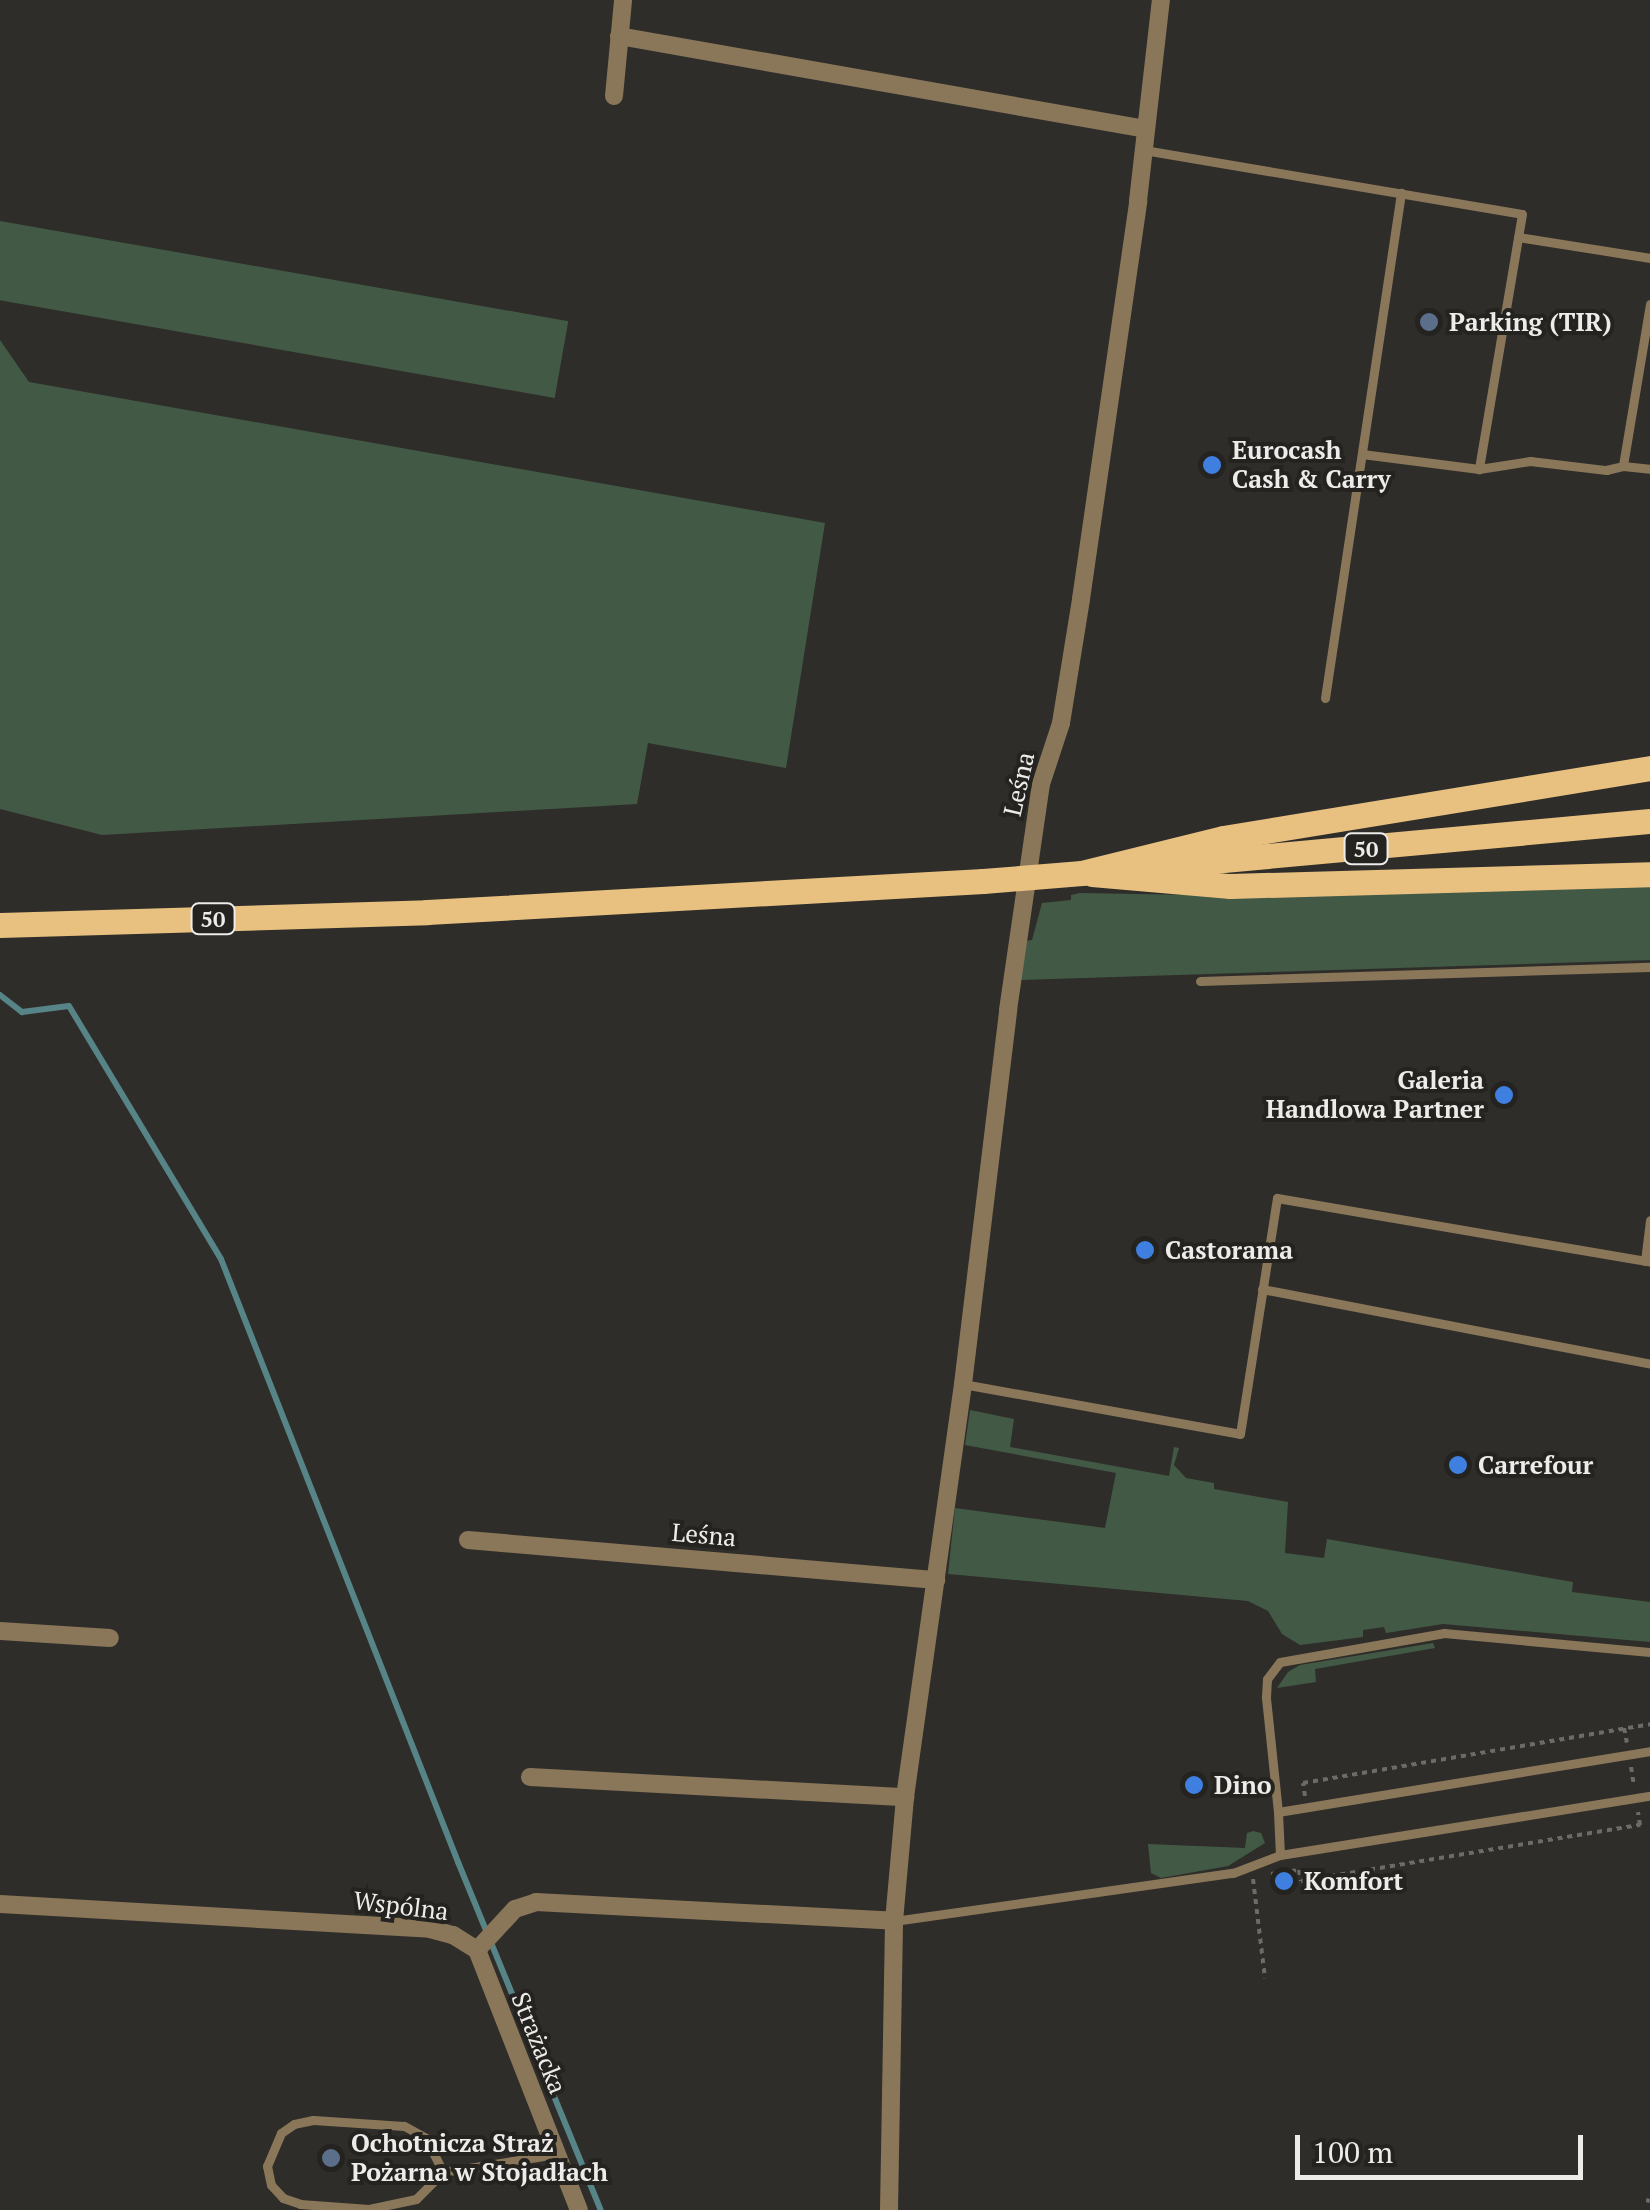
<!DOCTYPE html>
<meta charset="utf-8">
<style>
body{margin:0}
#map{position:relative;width:1650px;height:2210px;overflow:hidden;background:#2e2d2a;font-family:"PT Serif",serif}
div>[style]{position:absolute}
.green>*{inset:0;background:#425a45;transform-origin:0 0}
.stream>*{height:6px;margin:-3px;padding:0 3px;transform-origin:3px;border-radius:3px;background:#568487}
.path>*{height:4px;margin-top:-2px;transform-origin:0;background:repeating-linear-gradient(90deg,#6c6b68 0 5px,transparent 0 10px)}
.lane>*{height:9px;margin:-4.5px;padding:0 4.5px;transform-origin:4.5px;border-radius:4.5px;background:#8a7759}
.street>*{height:18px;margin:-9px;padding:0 9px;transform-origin:9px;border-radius:9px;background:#8a7759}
.primary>*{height:25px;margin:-12.5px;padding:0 12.5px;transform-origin:12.5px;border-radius:12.5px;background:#e8c180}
.primary-bridge>*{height:25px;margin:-12.5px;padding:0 12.5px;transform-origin:12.5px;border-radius:12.5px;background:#e8c180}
.dots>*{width:28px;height:28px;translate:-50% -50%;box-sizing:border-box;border:5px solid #242320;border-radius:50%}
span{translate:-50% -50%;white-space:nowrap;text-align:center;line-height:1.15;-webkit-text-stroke:8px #242320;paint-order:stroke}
.shield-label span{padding:2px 8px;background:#242320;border:2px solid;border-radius:8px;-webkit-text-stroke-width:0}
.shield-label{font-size:22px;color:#edecea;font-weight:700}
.poi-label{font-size:25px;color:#edecea;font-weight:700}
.left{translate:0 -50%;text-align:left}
.right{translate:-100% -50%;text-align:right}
.street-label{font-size:25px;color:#edecea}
.scale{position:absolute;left:1295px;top:2135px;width:288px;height:45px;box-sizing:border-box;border:5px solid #edecea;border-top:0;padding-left:12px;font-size:30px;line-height:35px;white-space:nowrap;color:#edecea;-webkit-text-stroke:8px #242320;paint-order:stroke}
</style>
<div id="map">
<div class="green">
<div style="left:0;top:221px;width:577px;height:78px;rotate:10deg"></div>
<div style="clip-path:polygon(0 340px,29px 382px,825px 523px,786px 768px,648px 743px,637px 804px,102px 835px,0 809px)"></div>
<div style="clip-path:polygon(1650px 885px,1650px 960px,1020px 980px,1026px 941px,1032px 940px,1042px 903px,1071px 900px,1071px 895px,1080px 893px,1253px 896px)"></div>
<div style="clip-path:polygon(970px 1410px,1014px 1419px,1010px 1447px,1169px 1476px,1174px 1447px,1179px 1448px,1174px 1465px,1186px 1478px,1214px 1483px,1214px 1489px,1288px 1502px,1285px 1553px,1324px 1558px,1327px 1539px,1573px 1582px,1572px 1592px,1650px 1602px,1650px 1642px,1443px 1624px,1386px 1633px,1384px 1627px,1363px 1630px,1363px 1637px,1300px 1645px,1282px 1634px,1268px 1611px,1248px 1601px,948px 1574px,955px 1508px,1105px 1528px,1116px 1473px,965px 1445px)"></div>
<div style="clip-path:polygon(1433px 1643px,1435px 1648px,1315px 1669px,1316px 1682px,1277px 1688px,1288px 1672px,1300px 1665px)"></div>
<div style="clip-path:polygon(1253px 1831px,1261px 1833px,1265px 1843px,1228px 1866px,1161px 1878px,1151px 1873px,1148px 1844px,1245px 1848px,1247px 1833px)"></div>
</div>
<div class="stream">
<div style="left:0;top:995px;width:28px;rotate:38deg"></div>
<div style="left:22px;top:1012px;width:47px;rotate:-7.3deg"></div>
<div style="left:69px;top:1006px;width:295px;rotate:59deg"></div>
<div style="left:221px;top:1259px;width:648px;rotate:68.54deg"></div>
<div style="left:458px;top:1862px;width:376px;rotate:67.7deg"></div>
</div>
<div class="path">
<div style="left:1624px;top:1728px;width:15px;rotate:79deg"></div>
<div style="left:1631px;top:1767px;width:20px;rotate:81deg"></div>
<div style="left:1305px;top:1796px;width:13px;rotate:-99deg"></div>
<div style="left:1303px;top:1783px;width:352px;rotate:-9.6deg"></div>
<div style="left:1271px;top:1874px;width:28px;rotate:-8deg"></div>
<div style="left:1299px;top:1870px;width:11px;rotate:80deg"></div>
<div style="left:1301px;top:1881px;width:344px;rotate:-9.4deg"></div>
<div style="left:1640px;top:1825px;width:13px;rotate:-99deg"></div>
<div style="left:1253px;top:1879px;width:100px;rotate:83.1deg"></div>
<div style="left:1646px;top:2200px;width:4px;rotate:14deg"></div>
</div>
<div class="lane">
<div style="left:1144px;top:150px;width:383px;rotate:9.6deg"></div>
<div style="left:1522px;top:214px;width:259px;rotate:99.6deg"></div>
<div style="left:1518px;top:237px;width:134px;rotate:9deg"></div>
<div style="left:1650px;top:304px;width:164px;rotate:99.5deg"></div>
<div style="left:1623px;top:466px;width:27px;rotate:6deg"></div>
<div style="left:1362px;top:454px;width:118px;rotate:7.3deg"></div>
<div style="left:1479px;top:469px;width:52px;rotate:-8.9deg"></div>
<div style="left:1530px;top:461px;width:77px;rotate:6.8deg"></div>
<div style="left:1606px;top:470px;width:17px;rotate:-13deg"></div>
<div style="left:1325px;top:698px;width:511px;rotate:-81.44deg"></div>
<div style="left:1200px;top:981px;width:450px;rotate:-1.8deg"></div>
<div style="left:1645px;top:1261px;width:41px;rotate:-83deg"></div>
<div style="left:1262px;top:1289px;width:395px;rotate:10.9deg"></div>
<div style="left:963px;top:1384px;width:281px;rotate:10.2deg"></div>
<div style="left:1240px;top:1434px;width:239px;rotate:-81.1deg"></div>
<div style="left:1277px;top:1198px;width:378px;rotate:9.7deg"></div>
<div style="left:1278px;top:1812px;width:116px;rotate:-96deg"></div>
<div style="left:1266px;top:1697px;width:18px;rotate:-87deg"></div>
<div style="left:1267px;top:1679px;width:21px;rotate:-53deg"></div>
<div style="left:1280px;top:1662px;width:167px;rotate:-10deg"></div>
<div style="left:1444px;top:1633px;width:207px;rotate:5.3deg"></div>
<div style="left:1280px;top:1855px;width:43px;rotate:-92.7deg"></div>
<div style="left:1278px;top:1812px;width:377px;rotate:-9.3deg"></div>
<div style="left:894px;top:1921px;width:342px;rotate:-8.1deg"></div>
<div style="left:1233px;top:1873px;width:50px;rotate:-21deg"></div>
<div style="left:1280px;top:1855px;width:375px;rotate:-9.1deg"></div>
<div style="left:404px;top:2173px;width:39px;rotate:-1deg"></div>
<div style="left:443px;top:2172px;width:38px;rotate:-117deg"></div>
<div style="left:426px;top:2138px;width:25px;rotate:-151deg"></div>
<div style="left:404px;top:2126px;width:91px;rotate:-176.2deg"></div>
<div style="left:313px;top:2120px;width:19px;rotate:168deg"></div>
<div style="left:294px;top:2124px;width:16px;rotate:145deg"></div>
<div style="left:281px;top:2133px;width:36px;rotate:113deg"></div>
<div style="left:267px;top:2166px;width:19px;rotate:78deg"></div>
<div style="left:271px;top:2185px;width:18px;rotate:47deg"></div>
<div style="left:283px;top:2198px;width:18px;rotate:19deg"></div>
<div style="left:300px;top:2204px;width:69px;rotate:4.1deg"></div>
<div style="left:369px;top:2209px;width:48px;rotate:-12deg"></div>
<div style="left:416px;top:2199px;width:38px;rotate:-45deg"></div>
<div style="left:443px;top:2172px;width:115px;rotate:-9deg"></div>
</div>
<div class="street">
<div style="left:619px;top:36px;width:535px;rotate:10.01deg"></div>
<div style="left:614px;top:96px;width:96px;rotate:-84.6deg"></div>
<div style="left:468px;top:1540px;width:470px;rotate:4.9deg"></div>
<div style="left:0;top:1631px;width:110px;rotate:3.6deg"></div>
<div style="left:530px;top:1777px;width:376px;rotate:3.1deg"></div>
<div style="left:0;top:1904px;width:431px;rotate:3.3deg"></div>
<div style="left:430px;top:1929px;width:24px;rotate:15deg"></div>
<div style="left:453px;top:1935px;width:28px;rotate:32deg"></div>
<div style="left:477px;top:1950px;width:56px;rotate:-47.2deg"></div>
<div style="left:515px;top:1909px;width:22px;rotate:-18deg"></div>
<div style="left:536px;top:1902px;width:359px;rotate:3deg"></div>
<div style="left:477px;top:1950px;width:279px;rotate:68.6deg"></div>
<div style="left:889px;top:2210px;width:289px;rotate:-89deg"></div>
<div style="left:894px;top:1921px;width:124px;rotate:-84.9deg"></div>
<div style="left:905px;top:1797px;width:417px;rotate:-82deg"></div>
<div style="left:963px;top:1384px;width:377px;rotate:-83.1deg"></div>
<div style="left:1008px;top:1010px;width:228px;rotate:-81.7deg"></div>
<div style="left:1041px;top:784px;width:64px;rotate:-71.8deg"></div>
<div style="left:1061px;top:723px;width:126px;rotate:-80.8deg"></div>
<div style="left:1081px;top:599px;width:402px;rotate:-81.8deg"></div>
<div style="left:1138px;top:201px;width:202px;rotate:-83.5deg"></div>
</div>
<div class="primary">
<div style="left:1147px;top:867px;width:505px;rotate:-5.23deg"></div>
<div style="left:1082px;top:873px;width:145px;rotate:-13.9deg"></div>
<div style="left:1223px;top:838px;width:433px;rotate:-9.3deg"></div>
<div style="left:1092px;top:874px;width:139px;rotate:5deg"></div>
<div style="left:1230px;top:886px;width:420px;rotate:-1.6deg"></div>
<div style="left:0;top:925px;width:427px;rotate:-1.7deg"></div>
<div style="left:427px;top:912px;width:557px;rotate:-3.19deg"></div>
</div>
<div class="primary-bridge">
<div style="left:983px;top:881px;width:99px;rotate:-4.6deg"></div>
</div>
<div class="dots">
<div style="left:1429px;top:322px;background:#5c6f8a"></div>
<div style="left:1212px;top:465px;background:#3f7fe0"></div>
<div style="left:1504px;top:1095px;background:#3f7fe0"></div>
<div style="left:1145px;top:1250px;background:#3f7fe0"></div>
<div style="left:1458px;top:1465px;background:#3f7fe0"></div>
<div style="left:1194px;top:1785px;background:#3f7fe0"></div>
<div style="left:1284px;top:1881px;background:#3f7fe0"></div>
<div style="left:331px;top:2158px;background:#5c6f8a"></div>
</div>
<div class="shield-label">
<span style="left:1366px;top:849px">50</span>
<span style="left:213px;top:919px">50</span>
</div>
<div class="poi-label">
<span class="left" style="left:1449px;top:322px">Parking (TIR)</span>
<span class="left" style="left:1232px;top:465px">Eurocash<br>Cash &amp; Carry</span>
<span class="right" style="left:1484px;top:1095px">Galeria<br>Handlowa Partner</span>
<span class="left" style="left:1165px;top:1250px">Castorama</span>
<span class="left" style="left:1478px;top:1465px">Carrefour</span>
<span class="left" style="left:1214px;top:1785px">Dino</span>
<span class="left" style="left:1304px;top:1881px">Komfort</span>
<span class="left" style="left:351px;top:2158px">Ochotnicza Straż<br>Pożarna w Stojadłach</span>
</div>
<div class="street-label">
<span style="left:1019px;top:784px;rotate:-77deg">Leśna</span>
<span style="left:704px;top:1535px;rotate:5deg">Leśna</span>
<span style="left:401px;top:1906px;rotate:7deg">Wspólna</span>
<span style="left:539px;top:2043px;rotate:68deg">Strażacka</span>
</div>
<div class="scale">100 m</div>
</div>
